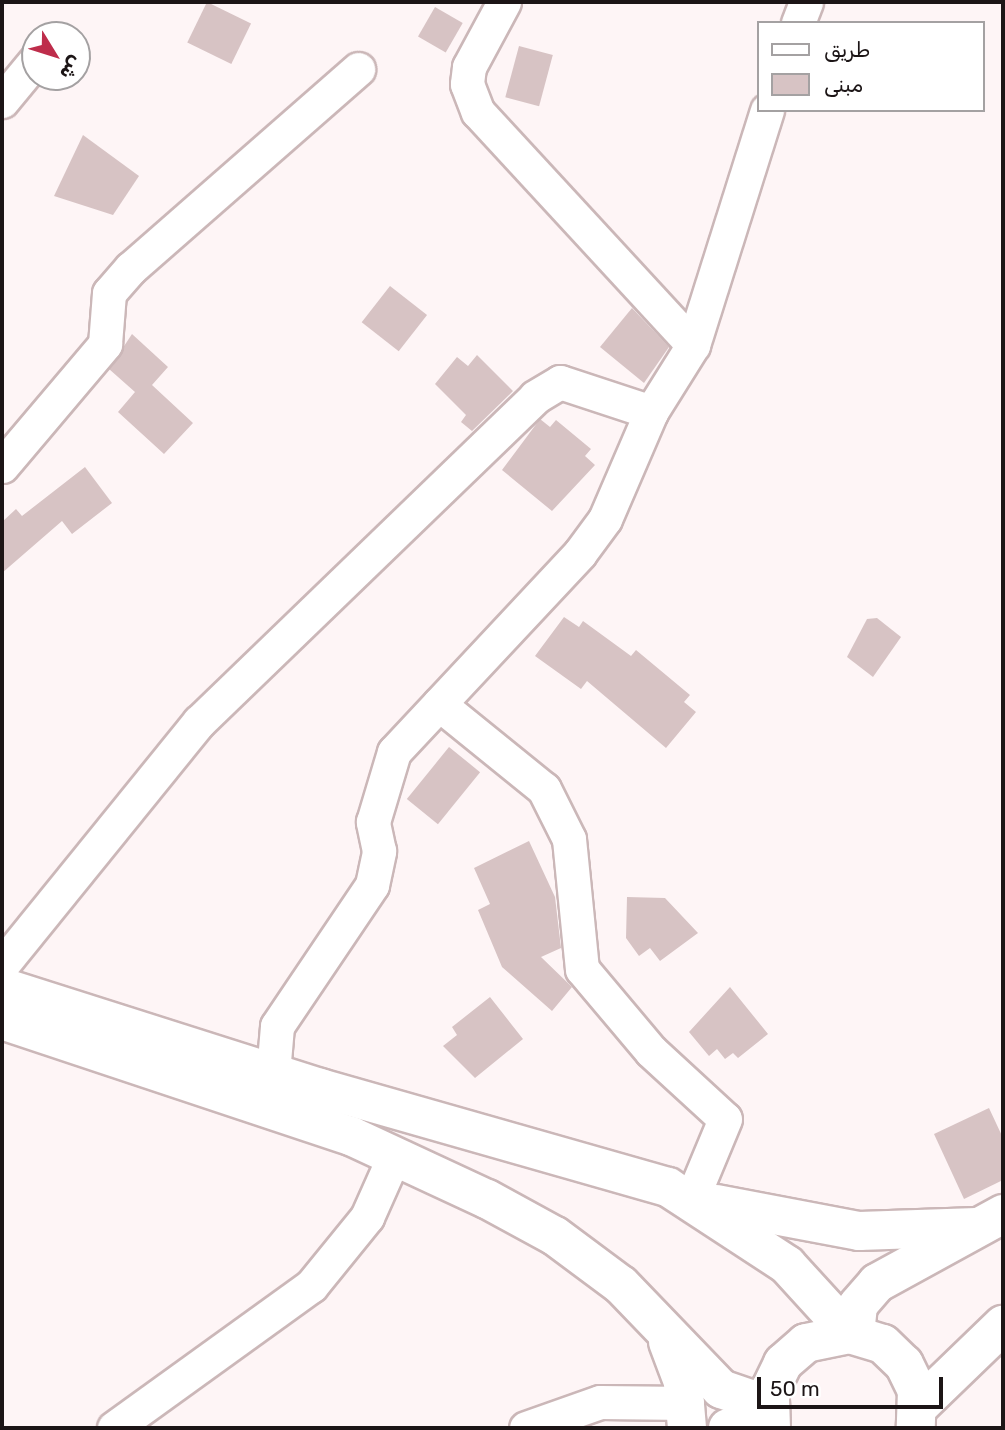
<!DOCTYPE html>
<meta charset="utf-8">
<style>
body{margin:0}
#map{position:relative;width:1005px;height:1430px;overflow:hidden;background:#fef5f6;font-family:Rubik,"Noto Naskh Arabic",sans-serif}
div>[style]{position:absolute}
.building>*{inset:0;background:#d7c3c4;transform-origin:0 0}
.roads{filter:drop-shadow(2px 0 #cbb7b8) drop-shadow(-2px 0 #cbb7b8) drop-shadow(0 2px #cbb7b8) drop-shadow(0 -2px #cbb7b8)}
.minor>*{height:33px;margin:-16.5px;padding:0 16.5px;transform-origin:16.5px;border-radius:16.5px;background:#fff}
.major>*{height:38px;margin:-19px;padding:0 19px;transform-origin:19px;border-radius:19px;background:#fff}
span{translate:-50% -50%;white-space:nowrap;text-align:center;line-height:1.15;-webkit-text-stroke:7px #fff;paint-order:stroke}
.frame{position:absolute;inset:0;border:4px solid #1c1516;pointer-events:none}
.legend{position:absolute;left:757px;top:21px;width:228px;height:91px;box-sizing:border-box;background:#fff;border:2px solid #a4a1a2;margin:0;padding:9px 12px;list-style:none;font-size:21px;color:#1c1516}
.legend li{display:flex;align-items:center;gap:14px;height:35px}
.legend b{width:35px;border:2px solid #a4a1a2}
.north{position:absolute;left:21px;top:21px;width:70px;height:70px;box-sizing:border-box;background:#fff;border:2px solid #a4a1a2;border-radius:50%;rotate:128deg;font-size:19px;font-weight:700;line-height:28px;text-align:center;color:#1c1516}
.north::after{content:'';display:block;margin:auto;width:24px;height:32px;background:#be2d4b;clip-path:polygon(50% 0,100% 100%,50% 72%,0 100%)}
.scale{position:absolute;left:757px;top:1377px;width:186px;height:32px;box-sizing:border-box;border:4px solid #1c1516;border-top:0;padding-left:9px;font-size:21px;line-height:24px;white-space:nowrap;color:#1c1516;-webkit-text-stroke:5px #fff;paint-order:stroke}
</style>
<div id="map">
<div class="building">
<div style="left:207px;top:2px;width:49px;height:45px;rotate:26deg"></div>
<div style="left:435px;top:7px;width:32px;height:34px;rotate:30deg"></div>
<div style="left:519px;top:46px;width:35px;height:53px;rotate:15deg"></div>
<div style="clip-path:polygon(83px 135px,139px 176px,113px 215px,54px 196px)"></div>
<div style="left:390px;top:286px;width:47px;height:46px;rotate:38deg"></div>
<div style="clip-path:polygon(632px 308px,669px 347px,644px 383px,600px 347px)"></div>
<div style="clip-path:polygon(132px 334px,168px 367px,152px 385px,193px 423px,164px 454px,118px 412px,135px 392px,109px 369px)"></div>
<div style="clip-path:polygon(477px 355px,513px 391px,472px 431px,461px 422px,466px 415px,435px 384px,457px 357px,468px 366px)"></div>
<div style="clip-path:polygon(540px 419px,550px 427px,556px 420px,591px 449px,585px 456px,595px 465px,552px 511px,502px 470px)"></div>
<div style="clip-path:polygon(85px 467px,112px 503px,72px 534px,62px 521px,2px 573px,2px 522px,16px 509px,22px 516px)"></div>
<div style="clip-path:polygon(564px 617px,579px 627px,583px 621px,631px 656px,636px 650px,690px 695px,684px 702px,696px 712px,666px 748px,587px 681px,581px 689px,535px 656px)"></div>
<div style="clip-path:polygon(877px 618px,901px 637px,873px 677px,847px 657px,867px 619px)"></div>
<div style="left:449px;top:747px;width:40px;height:67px;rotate:39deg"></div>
<div style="clip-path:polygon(529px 841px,555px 897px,561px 948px,541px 957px,572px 987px,552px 1011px,502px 967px,478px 910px,490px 904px,474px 868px)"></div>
<div style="clip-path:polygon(627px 897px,665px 898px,698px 933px,660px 961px,650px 948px,639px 956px,626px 938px)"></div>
<div style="clip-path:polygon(730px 987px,768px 1034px,738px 1058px,733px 1053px,725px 1059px,717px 1049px,709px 1056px,689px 1032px)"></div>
<div style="clip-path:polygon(490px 997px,523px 1039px,475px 1078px,443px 1046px,457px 1035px,452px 1027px)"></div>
<div style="clip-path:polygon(989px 1108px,1003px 1138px,1003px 1180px,964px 1199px,934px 1134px)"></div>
</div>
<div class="roads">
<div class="minor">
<div style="left:504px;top:2px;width:74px;rotate:118.3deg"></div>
<div style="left:469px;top:67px;width:17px;rotate:97deg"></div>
<div style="left:467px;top:84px;width:30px;rotate:69deg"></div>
<div style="left:478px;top:112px;width:317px;rotate:47.3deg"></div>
<div style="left:798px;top:23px;width:22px;rotate:-69deg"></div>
<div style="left:2px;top:101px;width:52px;rotate:-50.5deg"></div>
<div style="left:2px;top:466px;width:160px;rotate:-49.8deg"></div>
<div style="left:105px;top:344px;width:51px;rotate:-85.5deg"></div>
<div style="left:109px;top:293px;width:33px;rotate:-49deg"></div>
<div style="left:131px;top:268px;width:302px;rotate:-41.2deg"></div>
<div style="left:439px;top:704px;width:135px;rotate:39deg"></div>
<div style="left:544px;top:789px;width:56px;rotate:63.4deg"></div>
<div style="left:569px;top:839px;width:131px;rotate:84.3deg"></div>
<div style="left:582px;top:969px;width:107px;rotate:49.9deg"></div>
<div style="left:651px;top:1051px;width:100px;rotate:42.6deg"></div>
<div style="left:725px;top:1119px;width:83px;rotate:112.6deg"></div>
<div style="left:2px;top:965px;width:313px;rotate:-51deg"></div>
<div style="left:199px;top:722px;width:467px;rotate:-44deg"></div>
<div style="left:535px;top:397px;width:29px;rotate:-31deg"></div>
<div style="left:560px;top:382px;width:96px;rotate:18.2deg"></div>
<div style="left:273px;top:1073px;width:47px;rotate:-85.1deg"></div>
<div style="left:277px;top:1026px;width:170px;rotate:-56deg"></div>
<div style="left:372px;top:885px;width:35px;rotate:-78deg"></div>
<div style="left:379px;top:851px;width:30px;rotate:-102deg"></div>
<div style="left:373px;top:822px;width:73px;rotate:-73.3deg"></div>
<div style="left:394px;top:752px;width:272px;rotate:-46.9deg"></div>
<div style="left:580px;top:553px;width:42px;rotate:-53.7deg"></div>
<div style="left:605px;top:519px;width:116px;rotate:-66.7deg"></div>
<div style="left:651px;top:412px;width:79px;rotate:-57.9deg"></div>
<div style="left:693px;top:345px;width:246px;rotate:-72.5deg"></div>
<div style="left:114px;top:1428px;width:243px;rotate:-35.8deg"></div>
<div style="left:311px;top:1286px;width:89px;rotate:-50.9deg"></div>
<div style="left:367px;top:1217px;width:69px;rotate:-66deg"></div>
<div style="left:526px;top:1428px;width:78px;rotate:-19.4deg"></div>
<div style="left:600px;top:1402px;width:87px;rotate:0.7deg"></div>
</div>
<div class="major">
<div style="left:2px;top:987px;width:334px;rotate:17.6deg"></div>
<div style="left:320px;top:1088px;width:362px;rotate:15.9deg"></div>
<div style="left:668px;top:1187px;width:142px;rotate:33.2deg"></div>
<div style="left:787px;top:1265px;width:93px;rotate:47.6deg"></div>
<div style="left:2px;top:1020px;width:368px;rotate:18.4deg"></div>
<div style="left:351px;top:1136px;width:150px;rotate:24.9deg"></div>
<div style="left:487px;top:1199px;width:77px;rotate:28.6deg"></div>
<div style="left:555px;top:1236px;width:82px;rotate:36.6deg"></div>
<div style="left:621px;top:1285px;width:144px;rotate:46.1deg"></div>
<div style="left:721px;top:1389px;width:50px;rotate:18.8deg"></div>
<div style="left:716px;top:1204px;width:146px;rotate:10.7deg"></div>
<div style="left:859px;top:1231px;width:118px;rotate:-1.9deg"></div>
<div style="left:855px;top:1334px;width:29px;rotate:-84deg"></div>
<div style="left:858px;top:1305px;width:29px;rotate:-49deg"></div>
<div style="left:877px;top:1283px;width:144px;rotate:-28.7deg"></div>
<div style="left:668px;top:1342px;width:43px;rotate:69.4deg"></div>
<div style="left:683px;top:1382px;width:46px;rotate:85deg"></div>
<div style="left:919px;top:1406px;width:117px;rotate:-44deg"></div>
<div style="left:728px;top:1428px;width:42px;rotate:-18deg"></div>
<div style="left:771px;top:1428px;width:38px;rotate:-92deg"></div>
<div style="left:770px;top:1390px;width:30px;rotate:-64deg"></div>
<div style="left:783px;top:1363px;width:30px;rotate:-41deg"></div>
<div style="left:806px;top:1343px;width:45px;rotate:-11.6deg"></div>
<div style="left:850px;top:1334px;width:34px;rotate:17deg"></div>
<div style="left:883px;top:1344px;width:29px;rotate:44deg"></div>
<div style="left:904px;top:1364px;width:30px;rotate:64deg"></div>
<div style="left:917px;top:1391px;width:37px;rotate:92deg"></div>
</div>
</div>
<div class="frame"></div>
<ul class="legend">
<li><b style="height:9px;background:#fff"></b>طريق</li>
<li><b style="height:19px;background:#d7c3c4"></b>مبنى</li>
</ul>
<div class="north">ش</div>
<div class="scale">50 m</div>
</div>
